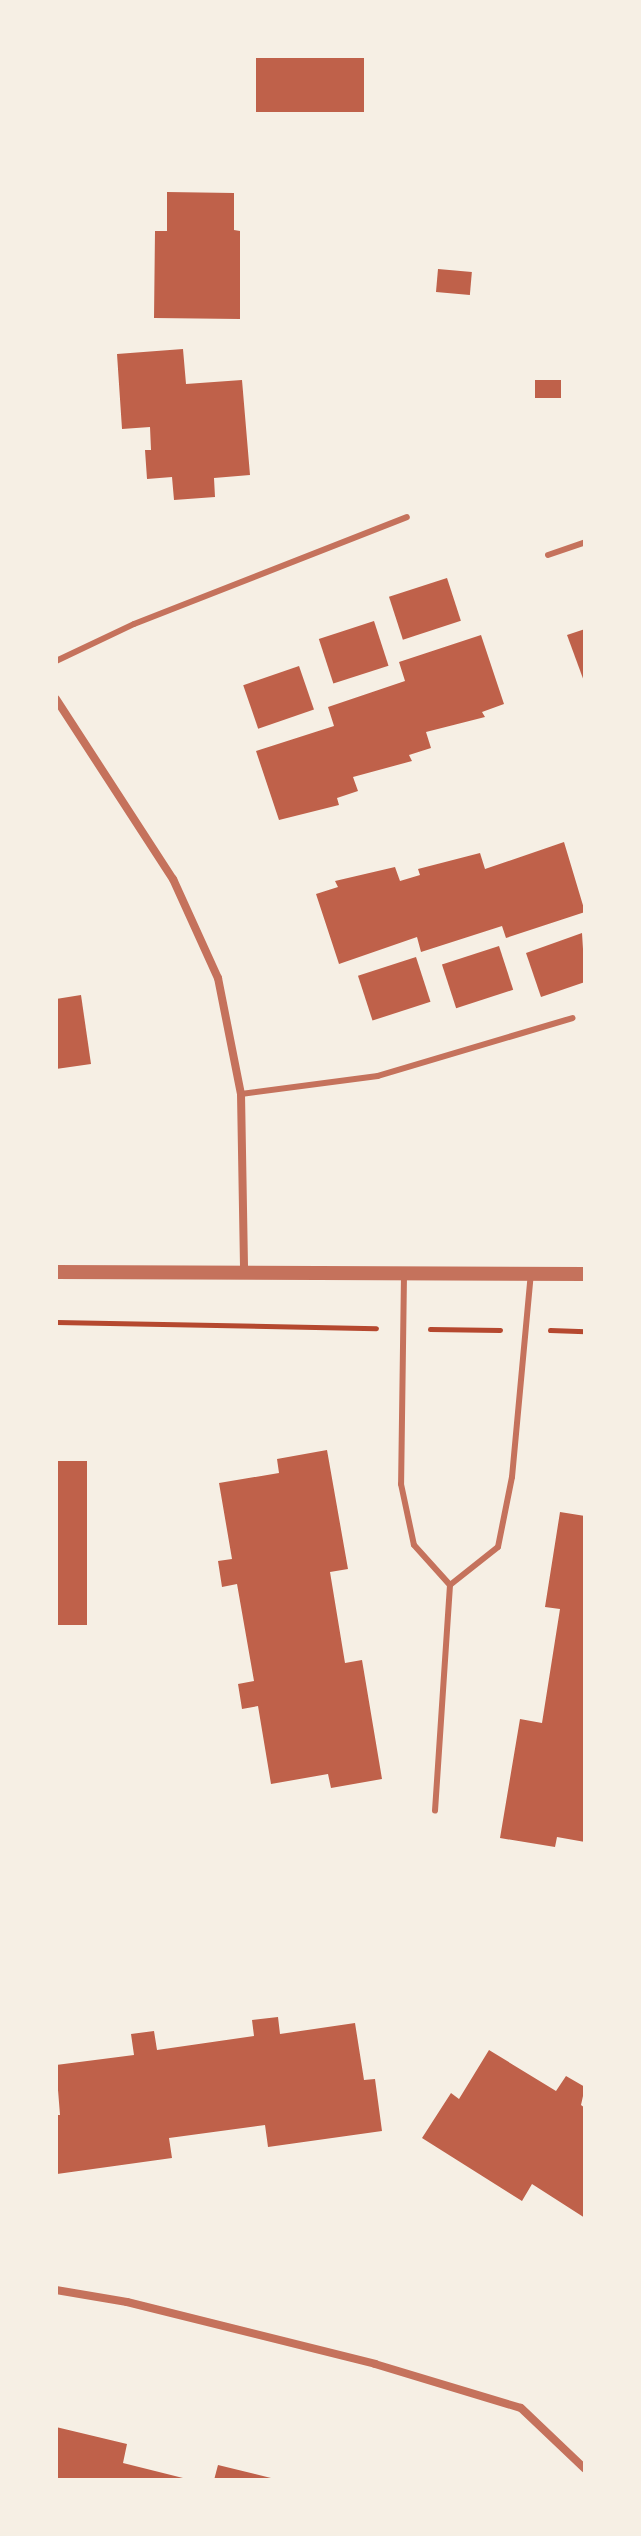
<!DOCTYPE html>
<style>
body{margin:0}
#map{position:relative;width:641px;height:2536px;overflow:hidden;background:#f6efe4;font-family:Bitter,serif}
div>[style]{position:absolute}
.building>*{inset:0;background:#bf614a;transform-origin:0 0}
.path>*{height:5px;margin:-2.5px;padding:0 2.5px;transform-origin:2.5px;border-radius:2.5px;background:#b5482f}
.service>*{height:6px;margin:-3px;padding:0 3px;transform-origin:3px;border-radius:3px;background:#c5725c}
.minor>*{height:8px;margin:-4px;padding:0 4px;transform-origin:4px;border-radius:4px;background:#c5725c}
.tertiary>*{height:14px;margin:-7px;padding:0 7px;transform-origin:7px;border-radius:7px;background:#c5725c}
span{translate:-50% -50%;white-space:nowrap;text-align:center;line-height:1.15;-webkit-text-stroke:7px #f6efe4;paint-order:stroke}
.frame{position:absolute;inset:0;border:58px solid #f6efe4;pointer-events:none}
</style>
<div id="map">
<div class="building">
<div style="left:256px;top:56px;width:108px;height:56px"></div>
<div style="clip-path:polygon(167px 192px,234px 193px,234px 230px,240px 231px,240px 319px,154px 318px,155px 231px,167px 231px)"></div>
<div style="left:438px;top:269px;width:34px;height:23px;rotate:5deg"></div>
<div style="clip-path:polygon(183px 349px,186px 384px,242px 380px,250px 475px,214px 478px,215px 497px,174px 500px,172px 477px,147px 479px,145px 450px,151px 450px,150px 427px,122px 429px,117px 354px)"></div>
<div style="left:535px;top:380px;width:26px;height:18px"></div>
<div style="left:447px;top:578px;width:45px;height:61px;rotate:72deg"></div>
<div style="left:374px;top:621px;width:47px;height:58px;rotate:72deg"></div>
<div style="clip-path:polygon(585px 629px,585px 684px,567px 635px)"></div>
<div style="clip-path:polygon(481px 635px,504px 704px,482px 712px,485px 717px,426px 732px,431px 748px,409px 755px,412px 761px,353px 777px,358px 791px,337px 798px,339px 805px,279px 820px,256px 751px,334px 726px,328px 707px,405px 681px,399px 662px)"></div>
<div style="left:299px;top:666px;width:46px;height:59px;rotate:71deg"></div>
<div style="clip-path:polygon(564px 842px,585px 912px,506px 938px,502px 926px,421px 952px,417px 937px,339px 964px,316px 894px,338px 887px,335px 881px,395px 867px,400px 881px,420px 875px,418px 869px,480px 853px,485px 869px)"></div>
<div style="clip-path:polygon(582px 933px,585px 982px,541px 997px,526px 953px)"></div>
<div style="left:499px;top:946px;width:46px;height:60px;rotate:72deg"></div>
<div style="left:416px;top:957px;width:47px;height:61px;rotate:72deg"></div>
<div style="clip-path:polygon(81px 995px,91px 1064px,56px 1069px,56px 999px)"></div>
<div style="clip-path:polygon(327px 1450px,348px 1569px,330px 1572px,345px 1663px,362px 1660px,382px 1779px,331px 1788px,328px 1774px,271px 1784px,258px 1706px,242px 1709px,238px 1684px,254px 1681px,237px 1584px,222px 1587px,218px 1561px,232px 1559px,219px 1483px,279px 1473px,277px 1459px)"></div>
<div style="left:56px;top:1461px;width:31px;height:164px"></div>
<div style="clip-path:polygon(560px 1512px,585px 1516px,585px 1842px,557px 1837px,555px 1847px,500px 1838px,520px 1719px,542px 1723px,560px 1609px,545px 1607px)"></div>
<div style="clip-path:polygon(278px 2017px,280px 2034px,355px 2023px,364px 2080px,375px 2079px,382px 2131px,268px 2147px,265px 2125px,169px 2138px,172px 2158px,57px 2174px,56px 2115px,60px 2115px,56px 2065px,134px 2055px,131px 2034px,154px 2031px,157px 2050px,254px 2036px,252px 2020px)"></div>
<div style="clip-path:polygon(489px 2050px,556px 2091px,566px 2076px,585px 2087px,581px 2105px,585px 2108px,585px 2218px,532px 2184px,522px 2201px,422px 2138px,451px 2093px,459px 2099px)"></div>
<div style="clip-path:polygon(56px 2427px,127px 2444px,123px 2463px,191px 2480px,56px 2480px)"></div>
<div style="clip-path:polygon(218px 2465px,275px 2479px,274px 2480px,214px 2480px)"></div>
</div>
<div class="path">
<div style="left:56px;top:1322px;width:320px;rotate:1.1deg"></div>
<div style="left:430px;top:1329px;width:70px;rotate:0.8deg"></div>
<div style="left:550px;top:1330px;width:35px;rotate:2deg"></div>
</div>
<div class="service">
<div style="left:548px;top:555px;width:39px;rotate:-19deg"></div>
<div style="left:56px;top:661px;width:86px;rotate:-25.4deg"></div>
<div style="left:134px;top:624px;width:293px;rotate:-21.4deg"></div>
<div style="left:241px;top:1094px;width:138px;rotate:-7.5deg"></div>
<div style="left:378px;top:1076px;width:203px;rotate:-16.6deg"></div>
<div style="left:404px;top:1275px;width:209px;rotate:90.8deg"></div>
<div style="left:401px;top:1484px;width:62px;rotate:78deg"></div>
<div style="left:414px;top:1545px;width:54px;rotate:48deg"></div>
<div style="left:450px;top:1585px;width:226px;rotate:93.8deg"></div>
<div style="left:450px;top:1585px;width:61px;rotate:-38.4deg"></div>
<div style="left:498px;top:1547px;width:71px;rotate:-78.7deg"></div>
<div style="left:512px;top:1477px;width:204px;rotate:-84.7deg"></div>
</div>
<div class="minor">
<div style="left:56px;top:699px;width:215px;rotate:57deg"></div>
<div style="left:173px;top:879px;width:109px;rotate:65.6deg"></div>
<div style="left:218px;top:978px;width:118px;rotate:78.8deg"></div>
<div style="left:241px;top:1094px;width:178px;rotate:89deg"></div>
<div style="left:56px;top:2290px;width:72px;rotate:9.6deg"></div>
<div style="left:127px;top:2302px;width:256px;rotate:14deg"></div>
<div style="left:375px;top:2364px;width:152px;rotate:16.8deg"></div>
<div style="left:521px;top:2408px;width:88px;rotate:43.6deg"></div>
</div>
<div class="tertiary">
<div style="left:56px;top:1272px;width:529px;rotate:0.22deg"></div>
</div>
<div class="frame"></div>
</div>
